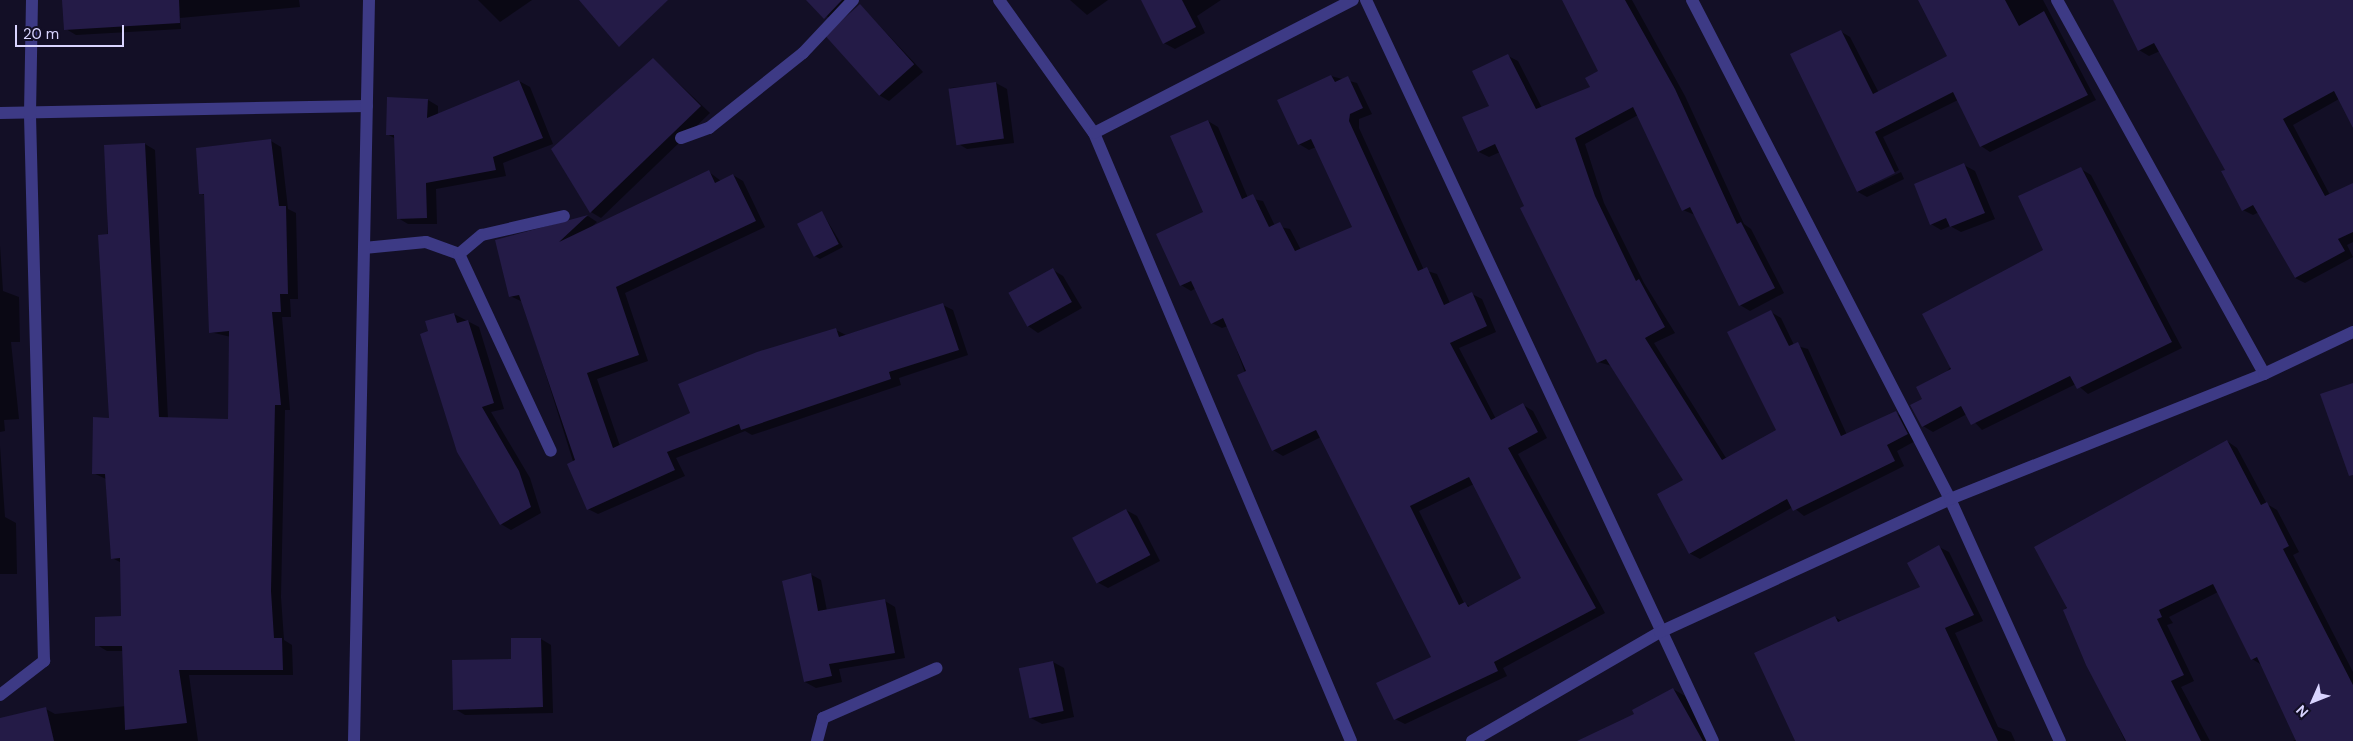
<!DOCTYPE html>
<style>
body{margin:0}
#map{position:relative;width:2353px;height:741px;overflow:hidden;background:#130f26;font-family:"DM Sans",sans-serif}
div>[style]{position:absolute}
.shadow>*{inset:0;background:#0007}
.building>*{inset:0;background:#241b47;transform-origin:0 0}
.minor>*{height:12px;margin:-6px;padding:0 6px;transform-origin:6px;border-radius:6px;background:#3d3a85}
span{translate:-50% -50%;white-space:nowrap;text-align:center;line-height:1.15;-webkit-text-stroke:5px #130f26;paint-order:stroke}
.north{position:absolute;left:2288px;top:676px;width:50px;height:50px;-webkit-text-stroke:4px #130f26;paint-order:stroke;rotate:226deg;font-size:14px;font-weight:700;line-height:20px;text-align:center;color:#d9d4ff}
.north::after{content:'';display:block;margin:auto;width:18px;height:22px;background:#d9d4ff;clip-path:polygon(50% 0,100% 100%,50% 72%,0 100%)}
.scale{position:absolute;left:15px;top:25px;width:109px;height:22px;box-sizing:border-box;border:2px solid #d9d4ff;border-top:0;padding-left:6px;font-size:15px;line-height:18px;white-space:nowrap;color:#d9d4ff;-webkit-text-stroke:4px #130f26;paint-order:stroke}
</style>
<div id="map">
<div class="shadow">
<div style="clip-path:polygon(63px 0,299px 0,300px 7px,180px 18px,181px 29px,76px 35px,66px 29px)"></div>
<div style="clip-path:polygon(478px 0,532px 0,500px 22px)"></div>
<div style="clip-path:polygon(808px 0,859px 0,836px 24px)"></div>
<div style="clip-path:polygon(1070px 0,1108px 0,1087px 15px)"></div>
<div style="clip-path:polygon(1142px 0,1221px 0,1197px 16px,1205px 33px,1175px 49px,1164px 43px)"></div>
<div style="clip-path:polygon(1563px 0,1632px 0,1685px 96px,1744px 224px,1751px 229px,1784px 293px,1750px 311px,1740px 305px,1695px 215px,1683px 210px,1638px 115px,1585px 144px,1604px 203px,1644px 283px,1675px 333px,1654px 343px,1726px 458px,1778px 431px,1771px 312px,1781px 318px,1794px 345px,1808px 349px,1847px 435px,1896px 413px,1906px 419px,1917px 440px,1897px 451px,1904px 466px,1804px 516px,1793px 507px,1700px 559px,1689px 553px,1685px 481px,1612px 366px,1598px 362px,1500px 152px,1489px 157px,1479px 152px,1508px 56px,1518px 61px,1542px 108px,1592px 88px,1600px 71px)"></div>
<div style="clip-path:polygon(1931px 0,2043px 0,2096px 100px,1990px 152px,1981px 146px,1958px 100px,1883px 137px,1899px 170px,1861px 191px,1901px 172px,1904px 179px,1867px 197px,1858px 192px,1840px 31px,1850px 37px,1879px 93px,1949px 56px)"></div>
<div style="clip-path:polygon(2123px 0,2353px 0,2353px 126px,2339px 99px,2293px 125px,2330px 195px,2353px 184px,2353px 242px,2347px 245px,2353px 257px,2305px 283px,2295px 278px,2259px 212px,2253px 215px,2243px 210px,2226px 170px,2160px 51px,2149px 56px,2139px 50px)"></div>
<div style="clip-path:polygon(860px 5px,923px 72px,889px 101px,879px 95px,837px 30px)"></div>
<div style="clip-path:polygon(653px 59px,710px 113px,601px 218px,591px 212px)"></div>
<div style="clip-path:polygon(evenodd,1331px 76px,1357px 83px,1372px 114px,1359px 119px,1359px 128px,1424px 270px,1437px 274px,1450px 303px,1472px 294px,1482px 299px,1496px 332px,1459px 348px,1496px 419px,1523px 405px,1533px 411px,1547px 438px,1518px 454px,1605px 613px,1503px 668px,1507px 676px,1405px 724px,1395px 719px,1433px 658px,1321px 437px,1283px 456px,1273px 450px,1228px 326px,1222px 328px,1212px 323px,1196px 288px,1191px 291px,1181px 285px,1205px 212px,1208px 121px,1218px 127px,1248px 198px,1263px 201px,1275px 226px,1290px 229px,1301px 250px,1354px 228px,1316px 147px,1309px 150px,1299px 144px,1331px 76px,1474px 484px,1523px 579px,1471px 607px,1464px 603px,1419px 511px,1474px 484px)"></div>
<div style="clip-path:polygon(519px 81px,530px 87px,553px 144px,503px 163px,506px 176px,436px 189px,437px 224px,408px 224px,398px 218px,396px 139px,387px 134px,428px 100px,438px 106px,438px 115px)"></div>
<div style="clip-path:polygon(996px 83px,1007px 89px,1014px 143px,967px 149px,957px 143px,950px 88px)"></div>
<div style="clip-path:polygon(271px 141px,281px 147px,288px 209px,296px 213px,298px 299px,290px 299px,291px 317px,282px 317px,290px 410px,285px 410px,281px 597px,284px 640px,292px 645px,293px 675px,189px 675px,198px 741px,6px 741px,46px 709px,55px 714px,126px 706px,124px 651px,107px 651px,97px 645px,123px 617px,122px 563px,112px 558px,106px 479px,93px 473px,111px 419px,106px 146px,145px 144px,155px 150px,168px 419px,229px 420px,231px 337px,210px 332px,206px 196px,200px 193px,197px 149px)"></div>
<div style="clip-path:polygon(1964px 165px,1975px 171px,1995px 219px,1961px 232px,1950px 226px,1941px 230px,1931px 224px)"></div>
<div style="clip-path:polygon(2081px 169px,2091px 175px,2182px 348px,2088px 394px,2076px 384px,1982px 430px,1967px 414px,1933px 432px,1923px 426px,1924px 400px,2044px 251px)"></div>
<div style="clip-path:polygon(709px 172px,721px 181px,733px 175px,743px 181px,765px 227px,625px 293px,648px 361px,597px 379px,620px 446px,691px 414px,836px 330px,846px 335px,943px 305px,953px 310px,968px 355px,899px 378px,901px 385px,752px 435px,745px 431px,676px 458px,685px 476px,598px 514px,588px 509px,523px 302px,510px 296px,497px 241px,588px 216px,597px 222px,589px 229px)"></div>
<div style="clip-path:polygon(822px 212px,843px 247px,820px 259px,815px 256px)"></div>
<div style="clip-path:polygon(0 245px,3px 291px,19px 297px,20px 342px,11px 342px,19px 419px,4px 420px,5px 431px,0 432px)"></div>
<div style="clip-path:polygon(1053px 270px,1063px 276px,1082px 308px,1038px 333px,1028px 326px)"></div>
<div style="clip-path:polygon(454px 314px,479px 327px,504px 409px,491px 412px,530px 478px,541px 513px,511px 530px,501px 524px,430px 332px)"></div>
<div style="clip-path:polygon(2227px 441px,2237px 448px,2267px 504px,2277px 510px,2299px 552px,2293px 555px,2353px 672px,2353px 741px,2293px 741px,2297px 739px,2262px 665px,2252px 659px,2218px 592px,2169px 617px,2173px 623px,2167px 625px,2194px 681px,2181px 687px,2210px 741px,2125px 741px,2064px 610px)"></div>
<div style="clip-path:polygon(0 446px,5px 517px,16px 523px,17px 574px,0 574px)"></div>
<div style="clip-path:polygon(1126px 510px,1137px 516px,1160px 561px,1108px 588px,1097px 582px)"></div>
<div style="clip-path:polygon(1939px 547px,1949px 552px,1983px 621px,1955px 633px,1998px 727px,2011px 732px,2015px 741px,1795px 741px,1835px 617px,1843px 622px,1922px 587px)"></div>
<div style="clip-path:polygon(810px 574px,821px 580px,827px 611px,885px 601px,895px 607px,905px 658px,839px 669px,842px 682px,816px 688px,805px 682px)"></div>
<div style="clip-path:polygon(541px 639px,551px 645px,553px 713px,465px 715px,455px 709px)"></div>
<div style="clip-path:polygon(1053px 662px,1064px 668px,1074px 717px,1042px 724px,1031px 718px)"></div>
<div style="clip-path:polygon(1673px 689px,1685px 696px,1710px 741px,1580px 741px,1636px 714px)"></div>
</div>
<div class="building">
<div style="clip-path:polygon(62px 0,179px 0,180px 23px,64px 30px)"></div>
<div style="clip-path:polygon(579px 0,668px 0,619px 47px)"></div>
<div style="clip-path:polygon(806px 0,842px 0,824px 19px)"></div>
<div style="clip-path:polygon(1141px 0,1182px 0,1196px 27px,1163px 44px)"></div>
<div style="clip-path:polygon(1562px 0,1625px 0,1675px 89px,1737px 224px,1741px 222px,1775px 288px,1739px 306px,1690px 207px,1682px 211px,1633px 107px,1575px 138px,1595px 196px,1636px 281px,1639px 279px,1665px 327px,1645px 338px,1722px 460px,1776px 430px,1727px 332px,1771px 310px,1789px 346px,1798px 342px,1841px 436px,1896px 411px,1908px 434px,1887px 445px,1895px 461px,1793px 511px,1787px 499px,1689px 554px,1657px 494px,1683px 480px,1606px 359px,1597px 363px,1520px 208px,1524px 206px,1495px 144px,1478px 152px,1462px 117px,1489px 106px,1472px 71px,1508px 54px,1536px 109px,1590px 87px,1585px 78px,1598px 71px)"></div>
<div style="clip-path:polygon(1918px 0,2005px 0,2019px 26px,2044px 11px,2088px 95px,1980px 147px,1953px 92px,1875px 132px,1895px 173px,1857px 192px,1790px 54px,1841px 30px,1873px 94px,1947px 56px)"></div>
<div style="clip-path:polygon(2113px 0,2353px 0,2353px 128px,2334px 91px,2283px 119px,2325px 196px,2353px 183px,2353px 232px,2338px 239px,2345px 251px,2295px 278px,2253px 205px,2242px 211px,2221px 171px,2225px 170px,2154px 43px,2138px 51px)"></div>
<div style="left:860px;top:4px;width:81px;height:47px;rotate:48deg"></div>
<div style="clip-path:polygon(653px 58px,701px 106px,590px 213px,551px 149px)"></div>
<div style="clip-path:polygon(evenodd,1331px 75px,1335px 82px,1348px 76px,1363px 108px,1350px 114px,1349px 121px,1418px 271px,1427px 267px,1444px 305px,1472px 292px,1487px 326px,1450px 343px,1491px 420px,1523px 403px,1538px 432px,1508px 448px,1596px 608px,1494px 662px,1498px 671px,1394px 720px,1376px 683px,1431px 657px,1316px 430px,1272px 451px,1237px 375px,1246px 371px,1223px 318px,1211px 324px,1191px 281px,1180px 286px,1156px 234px,1203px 212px,1170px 136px,1208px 120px,1242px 199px,1253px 194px,1269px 227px,1280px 222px,1295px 251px,1352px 227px,1311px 139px,1298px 145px,1277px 100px,1331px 75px,1469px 477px,1521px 578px,1468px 607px,1465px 602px,1459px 605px,1410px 506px,1469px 477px)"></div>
<div style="clip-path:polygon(519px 80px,543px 138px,493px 157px,496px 170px,426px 183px,427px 218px,397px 219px,394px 135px,386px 135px,387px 97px,428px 99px,427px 118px)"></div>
<div style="left:996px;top:82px;width:57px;height:48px;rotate:82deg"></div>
<div style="clip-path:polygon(271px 139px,279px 206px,286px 206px,288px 294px,280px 294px,281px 312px,272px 312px,281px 405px,275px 405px,271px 591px,274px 638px,282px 638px,283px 670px,179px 670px,187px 723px,125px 730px,122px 646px,95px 646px,95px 617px,121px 616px,120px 558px,111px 559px,105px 474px,92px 474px,93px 417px,109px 418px,98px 235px,108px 234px,104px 145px,145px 143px,159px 417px,228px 419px,229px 331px,209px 333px,204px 194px,199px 194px,196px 148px)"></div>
<div style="clip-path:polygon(1964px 163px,1985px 213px,1950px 227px,1946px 218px,1930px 225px,1914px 184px)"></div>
<div style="clip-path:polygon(2081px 167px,2172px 342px,2077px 389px,2070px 376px,1971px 425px,1961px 406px,1922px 427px,1910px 405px,1922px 399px,1916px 387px,1951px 369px,1922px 314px,2043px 250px,2018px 196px)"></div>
<div style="clip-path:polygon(709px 170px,715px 183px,733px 174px,756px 221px,616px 287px,639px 355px,587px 373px,613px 448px,690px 413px,678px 384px,757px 352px,836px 328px,839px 337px,943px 303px,959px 350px,889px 372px,891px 379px,741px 430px,739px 424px,667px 452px,675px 470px,587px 510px,567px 464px,575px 460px,519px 295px,509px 297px,495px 240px,588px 215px,559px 242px)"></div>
<div style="left:822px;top:211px;width:37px;height:28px;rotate:63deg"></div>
<div style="left:1053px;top:268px;width:39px;height:51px;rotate:61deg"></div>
<div style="clip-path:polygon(454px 313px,457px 323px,468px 320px,494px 403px,482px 407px,519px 471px,531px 507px,500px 525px,457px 452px,420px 334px,428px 331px,425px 321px)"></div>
<div style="clip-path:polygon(2353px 383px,2353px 475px,2349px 476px,2320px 394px)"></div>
<div style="clip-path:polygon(2227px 440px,2261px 505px,2267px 502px,2289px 546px,2283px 549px,2353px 685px,2353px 741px,2296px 741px,2257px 657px,2251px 660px,2213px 584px,2159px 610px,2162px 617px,2157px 619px,2184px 675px,2171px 681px,2201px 741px,2126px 741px,2086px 665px,2063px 610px,2067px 608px,2034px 547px)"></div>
<div style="left:1126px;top:509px;width:52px;height:61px;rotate:62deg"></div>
<div style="clip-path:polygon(1939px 545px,1974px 615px,1945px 628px,1998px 741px,1795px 741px,1754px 653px,1835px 616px,1838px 622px,1920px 587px,1907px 563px)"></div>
<div style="clip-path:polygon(811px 573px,818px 611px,885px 599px,895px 653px,829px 664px,832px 676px,804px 682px,782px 581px)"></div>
<div style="clip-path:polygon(511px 638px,541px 638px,543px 707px,453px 710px,452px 660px,511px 659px)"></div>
<div style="left:1053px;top:661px;width:51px;height:35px;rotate:78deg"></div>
<div style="clip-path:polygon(1673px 688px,1703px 741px,1577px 741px,1634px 714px,1632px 710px)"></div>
<div style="clip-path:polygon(46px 707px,54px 741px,0 741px,0 718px)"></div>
</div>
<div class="minor">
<div style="left:999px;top:0;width:163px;rotate:54.5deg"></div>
<div style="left:1094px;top:133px;width:660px;rotate:67.09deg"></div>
<div style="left:1366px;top:0;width:818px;rotate:64.91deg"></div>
<div style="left:1692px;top:0;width:562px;rotate:62.66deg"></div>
<div style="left:1950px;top:499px;width:266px;rotate:65.6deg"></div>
<div style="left:2057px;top:0;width:427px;rotate:61deg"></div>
<div style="left:0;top:113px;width:367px;rotate:-1.1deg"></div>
<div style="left:1094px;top:133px;width:291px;rotate:-27.2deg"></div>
<div style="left:681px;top:138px;width:30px;rotate:-20deg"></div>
<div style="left:709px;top:128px;width:120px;rotate:-38.6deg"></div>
<div style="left:803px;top:53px;width:73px;rotate:-46.7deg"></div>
<div style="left:364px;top:248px;width:62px;rotate:-5.5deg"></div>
<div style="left:426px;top:242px;width:35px;rotate:20deg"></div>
<div style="left:459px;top:254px;width:217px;rotate:65deg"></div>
<div style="left:459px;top:254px;width:30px;rotate:-40deg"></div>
<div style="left:482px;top:235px;width:84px;rotate:-13deg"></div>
<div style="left:0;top:695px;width:56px;rotate:-37.7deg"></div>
<div style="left:44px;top:661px;width:547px;rotate:-91.47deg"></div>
<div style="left:30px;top:114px;width:114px;rotate:-89deg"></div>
<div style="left:354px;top:741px;width:741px;rotate:-88.84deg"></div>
<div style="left:817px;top:741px;width:24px;rotate:-75deg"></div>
<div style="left:823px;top:718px;width:124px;rotate:-23.7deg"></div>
<div style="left:1472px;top:741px;width:217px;rotate:-30.1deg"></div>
<div style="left:1660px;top:632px;width:319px;rotate:-24.6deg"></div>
<div style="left:1950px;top:499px;width:338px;rotate:-21.7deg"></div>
<div style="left:2264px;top:374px;width:98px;rotate:-25.3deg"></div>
</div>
<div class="north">N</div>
<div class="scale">20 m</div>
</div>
